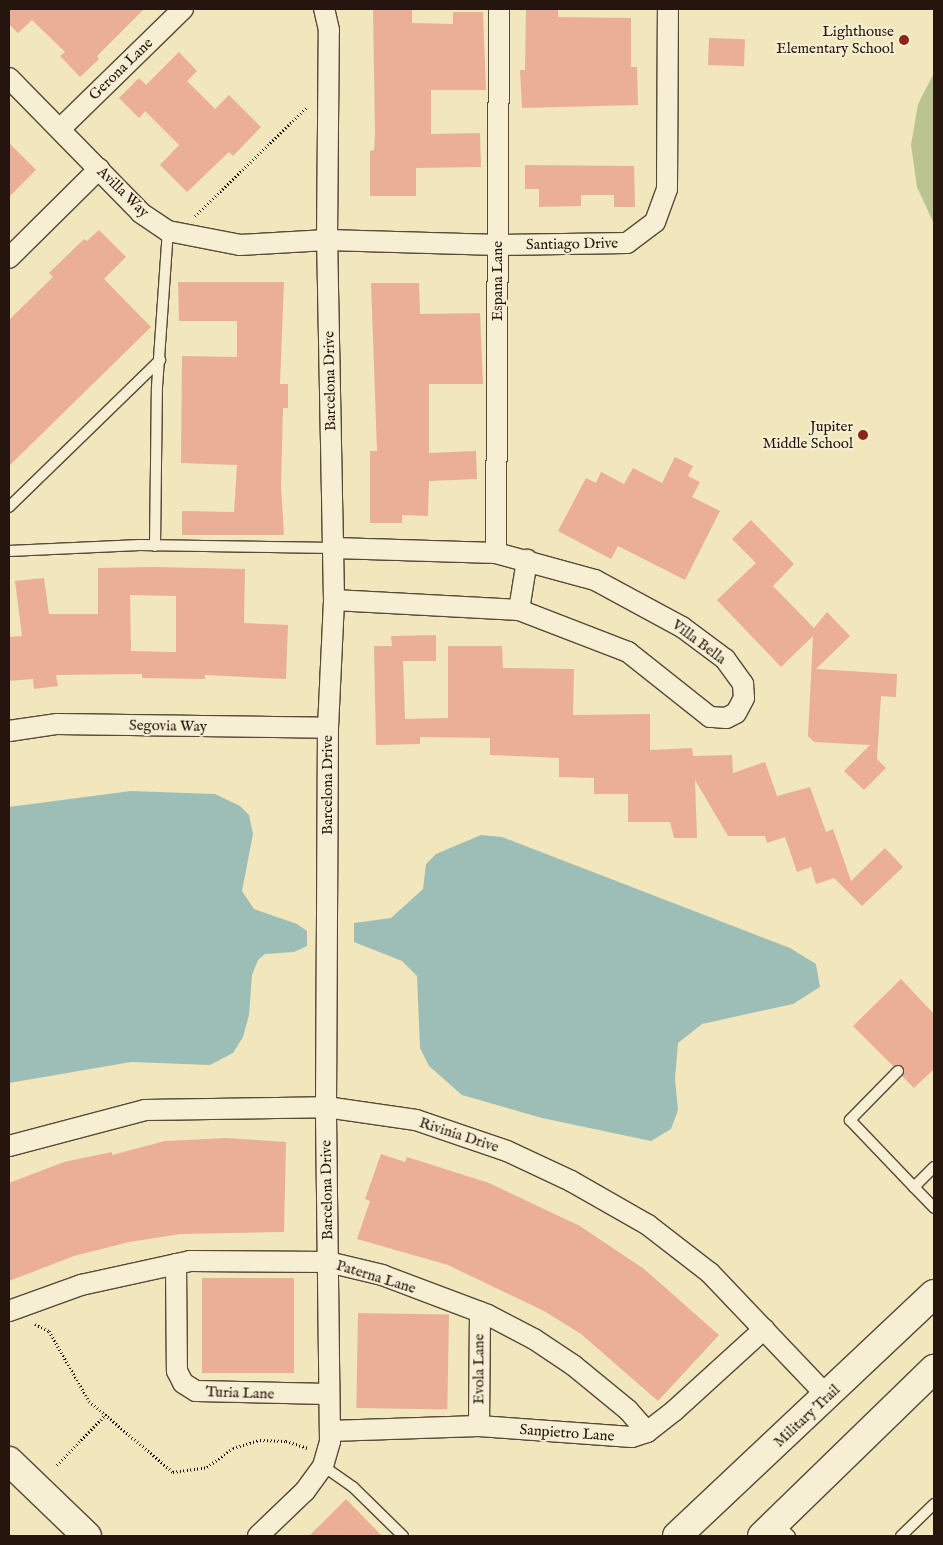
<!DOCTYPE html>
<style>
body{margin:0}
#map{position:relative;width:943px;height:1545px;overflow:hidden;background:#f2e6bc;font-family:"IM FELL English",serif}
div>[style]{position:absolute}
.green>*{inset:0;background:#bbc490}
.water>*{inset:0;background:#9cbeb7}
.building>*{inset:0;background:#ebaf98;transform-origin:0 0}
.path>*{height:3px;margin-top:-1.5px;transform-origin:0;background:repeating-linear-gradient(90deg,#25150d 0 1px,transparent 0 3.5px)}
.roads{filter:drop-shadow(1px 0 #584939) drop-shadow(-1px 0 #584939) drop-shadow(0 1px #584939) drop-shadow(0 -1px #584939)}
.lane>*{height:10px;margin:-5px;padding:0 5px;transform-origin:5px;border-radius:5px;background:#f7efd3}
.street>*{height:20px;margin:-10px;padding:0 10px;transform-origin:10px;border-radius:10px;background:#f7efd3}
.secondary>*{height:28px;margin:-14px;padding:0 14px;transform-origin:14px;border-radius:14px;background:#f7efd3}
.dots>*{width:14px;height:14px;translate:-50% -50%;box-sizing:border-box;border:2px solid #f7efd3;border-radius:50%}
span{translate:-50% -50%;white-space:nowrap;text-align:center;line-height:1.15;-webkit-text-stroke:4px #f7efd3;paint-order:stroke}
.poi-label{font-size:15px;color:#25150d}
.right{translate:-100% -50%;text-align:right}
.street-label{font-size:15px;color:#25150d}
.frame{position:absolute;inset:0;border:10px solid #25150d;pointer-events:none}
</style>
<div id="map">
<div class="green">
<div style="clip-path:polygon(934px 73px,934px 224px,917px 187px,911px 145px,918px 104px)"></div>
</div>
<div class="water">
<div style="clip-path:polygon(131px 791px,215px 794px,240px 806px,249px 815px,253px 834px,242px 891px,254px 909px,297px 924px,307px 931px,307px 946px,294px 952px,265px 954px,258px 960px,252px 975px,249px 1015px,243px 1037px,233px 1053px,210px 1065px,131px 1062px,9px 1083px,9px 807px)"></div>
<div style="clip-path:polygon(481px 835px,502px 837px,790px 948px,816px 964px,820px 987px,793px 1004px,702px 1024px,678px 1043px,675px 1079px,678px 1110px,671px 1129px,651px 1141px,542px 1118px,462px 1095px,429px 1066px,420px 1048px,417px 976px,402px 961px,354px 942px,354px 923px,391px 918px,423px 889px,426px 864px,436px 854px)"></div>
</div>
<div class="building">
<div style="clip-path:polygon(9px 9px,144px 9px,97px 56px,99px 59px,80px 77px,60px 56px,65px 52px,32px 20px,18px 33px,9px 24px)"></div>
<div style="clip-path:polygon(373px 9px,412px 9px,412px 23px,453px 24px,453px 12px,483px 12px,486px 90px,431px 90px,431px 134px,480px 133px,481px 167px,416px 168px,416px 196px,370px 196px,370px 151px,374px 150px,375px 135px)"></div>
<div style="clip-path:polygon(526px 9px,558px 9px,558px 17px,631px 18px,631px 67px,637px 67px,638px 105px,522px 108px,520px 70px,525px 70px)"></div>
<div style="left:709px;top:38px;width:36px;height:27px;rotate:2deg"></div>
<div style="clip-path:polygon(179px 52px,197px 71px,187px 81px,215px 109px,229px 95px,261px 127px,233px 156px,229px 152px,187px 192px,160px 165px,179px 145px,145px 111px,139px 118px,119px 98px,139px 78px,146px 85px)"></div>
<div style="clip-path:polygon(9px 143px,36px 170px,9px 197px)"></div>
<div style="clip-path:polygon(525px 165px,634px 166px,635px 207px,614px 207px,614px 195px,581px 195px,581px 206px,539px 207px,539px 189px,525px 189px)"></div>
<div style="clip-path:polygon(99px 230px,126px 257px,104px 279px,151px 327px,9px 466px,9px 320px,53px 277px,49px 273px,84px 239px,87px 241px)"></div>
<div style="clip-path:polygon(178px 282px,284px 282px,280px 384px,288px 384px,288px 408px,283px 408px,281px 486px,284px 535px,182px 535px,182px 511px,234px 512px,237px 465px,181px 463px,182px 356px,237px 357px,237px 321px,179px 321px)"></div>
<div style="clip-path:polygon(371px 283px,419px 283px,420px 314px,480px 313px,483px 384px,429px 384px,429px 453px,476px 451px,477px 479px,429px 481px,428px 516px,402px 515px,402px 523px,370px 523px,370px 451px,377px 451px)"></div>
<div style="clip-path:polygon(675px 457px,693px 466px,688px 476px,700px 482px,692px 497px,720px 511px,685px 580px,618px 546px,611px 559px,558px 531px,586px 478px,596px 483px,601px 472px,624px 484px,633px 468px,662px 483px)"></div>
<div style="clip-path:polygon(751px 520px,794px 564px,773px 586px,814px 628px,827px 612px,850px 636px,816px 669px,897px 674px,896px 697px,881px 696px,877px 759px,886px 768px,864px 790px,844px 771px,870px 745px,814px 742px,808px 736px,813px 636px,781px 667px,717px 600px,756px 563px,732px 539px)"></div>
<div style="clip-path:polygon(evenodd,154px 567px,245px 569px,244px 623px,288px 625px,286px 679px,205px 675px,205px 679px,142px 678px,142px 674px,56px 675px,58px 686px,34px 689px,33px 679px,9px 681px,9px 637px,22px 636px,15px 581px,44px 578px,49px 614px,98px 614px,98px 568px,154px 567px,130px 595px,176px 596px,176px 652px,131px 651px,130px 595px)"></div>
<div style="clip-path:polygon(436px 635px,436px 661px,403px 661px,405px 719px,448px 718px,448px 646px,502px 646px,503px 668px,574px 669px,573px 715px,650px 714px,650px 750px,692px 748px,693px 756px,732px 755px,733px 773px,765px 762px,777px 796px,810px 787px,826px 832px,833px 829px,851px 881px,885px 848px,903px 867px,862px 906px,834px 878px,816px 884px,811px 867px,797px 872px,785px 837px,767px 843px,765px 836px,728px 836px,695px 780px,697px 838px,674px 838px,670px 822px,628px 822px,628px 794px,594px 794px,594px 778px,559px 777px,559px 758px,490px 755px,490px 738px,420px 737px,420px 744px,376px 745px,374px 646px,392px 646px,391px 636px)"></div>
<div style="clip-path:polygon(901px 979px,934px 1014px,934px 1069px,914px 1088px,902px 1076px,903px 1066px,893px 1066px,853px 1026px)"></div>
<div style="clip-path:polygon(227px 1138px,286px 1142px,284px 1232px,181px 1234px,129px 1242px,74px 1256px,9px 1281px,9px 1183px,64px 1162px,112px 1152px,112px 1155px,165px 1141px)"></div>
<div style="clip-path:polygon(381px 1154px,405px 1162px,407px 1157px,489px 1183px,580px 1226px,644px 1269px,719px 1335px,658px 1401px,581px 1334px,544px 1311px,448px 1265px,357px 1239px,370px 1201px,365px 1199px)"></div>
<div style="left:202px;top:1278px;width:92px;height:95px"></div>
<div style="left:358px;top:1313px;width:91px;height:95px;rotate:1deg"></div>
<div style="clip-path:polygon(346px 1499px,382px 1536px,309px 1536px)"></div>
</div>
<div class="path">
<div style="left:195px;top:216px;width:156px;rotate:-44.2deg"></div>
<div style="left:35px;top:1324px;width:16px;rotate:27deg"></div>
<div style="left:49px;top:1331px;width:81px;rotate:60.3deg"></div>
<div style="left:89px;top:1401px;width:110px;rotate:40.2deg"></div>
<div style="left:173px;top:1472px;width:34px;rotate:-8deg"></div>
<div style="left:207px;top:1467px;width:32px;rotate:-36deg"></div>
<div style="left:233px;top:1448px;width:28px;rotate:-17deg"></div>
<div style="left:260px;top:1440px;width:26px;rotate:2deg"></div>
<div style="left:286px;top:1441px;width:22px;rotate:18deg"></div>
<div style="left:57px;top:1465px;width:71px;rotate:-46.1deg"></div>
</div>
<div class="roads">
<div class="lane">
<div style="left:9px;top:507px;width:211px;rotate:-44.2deg"></div>
<div style="left:155px;top:546px;width:159px;rotate:-89.3deg"></div>
<div style="left:157px;top:387px;width:156px;rotate:-86deg"></div>
<div style="left:9px;top:551px;width:131px;rotate:-2.6deg"></div>
<div style="left:140px;top:545px;width:194px;rotate:0.9deg"></div>
<div style="left:898px;top:1071px;width:69px;rotate:134.4deg"></div>
<div style="left:850px;top:1120px;width:93px;rotate:46.3deg"></div>
<div style="left:934px;top:1167px;width:28px;rotate:135deg"></div>
<div style="left:914px;top:1187px;width:29px;rotate:46deg"></div>
<div style="left:323px;top:1466px;width:37px;rotate:35deg"></div>
<div style="left:353px;top:1487px;width:70px;rotate:44.4deg"></div>
<div style="left:777px;top:1523px;width:18px;rotate:45deg"></div>
<div style="left:901px;top:1536px;width:46px;rotate:-44.1deg"></div>
</div>
<div class="street">
<div style="left:9px;top:78px;width:189px;rotate:45.6deg"></div>
<div style="left:141px;top:213px;width:32px;rotate:34deg"></div>
<div style="left:168px;top:231px;width:73px;rotate:11deg"></div>
<div style="left:240px;top:245px;width:87px;rotate:-3.3deg"></div>
<div style="left:327px;top:240px;width:172px;rotate:1.7deg"></div>
<div style="left:499px;top:245px;width:128px;rotate:-0.9deg"></div>
<div style="left:627px;top:243px;width:35px;rotate:-37deg"></div>
<div style="left:655px;top:222px;width:35px;rotate:-70deg"></div>
<div style="left:667px;top:189px;width:180px;rotate:-89.7deg"></div>
<div style="left:60px;top:129px;width:172px;rotate:-44.3deg"></div>
<div style="left:9px;top:258px;width:127px;rotate:-44.7deg"></div>
<div style="left:334px;top:548px;width:162px;rotate:1.8deg"></div>
<div style="left:496px;top:553px;width:103px;rotate:15.3deg"></div>
<div style="left:595px;top:580px;width:99px;rotate:28.4deg"></div>
<div style="left:682px;top:627px;width:54px;rotate:36.7deg"></div>
<div style="left:725px;top:659px;width:31px;rotate:54deg"></div>
<div style="left:743px;top:684px;width:14px;rotate:86deg"></div>
<div style="left:744px;top:698px;width:17px;rotate:118deg"></div>
<div style="left:736px;top:713px;width:11px;rotate:153deg"></div>
<div style="left:726px;top:718px;width:16px;rotate:-176deg"></div>
<div style="left:710px;top:717px;width:105px;rotate:-141.6deg"></div>
<div style="left:628px;top:652px;width:117px;rotate:-158.9deg"></div>
<div style="left:519px;top:610px;width:185px;rotate:-176.9deg"></div>
<div style="left:496px;top:553px;width:544px;rotate:-89.68deg"></div>
<div style="left:519px;top:610px;width:51px;rotate:-80.9deg"></div>
<div style="left:9px;top:731px;width:49px;rotate:-8.3deg"></div>
<div style="left:57px;top:724px;width:271px;rotate:0.8deg"></div>
<div style="left:9px;top:1146px;width:141px;rotate:-14.8deg"></div>
<div style="left:145px;top:1110px;width:181px;rotate:-0.9deg"></div>
<div style="left:326px;top:1107px;width:91px;rotate:8.2deg"></div>
<div style="left:416px;top:1120px;width:96px;rotate:18.8deg"></div>
<div style="left:507px;top:1151px;width:71px;rotate:25.1deg"></div>
<div style="left:571px;top:1181px;width:89px;rotate:29.7deg"></div>
<div style="left:648px;top:1225px;width:78px;rotate:37.7deg"></div>
<div style="left:710px;top:1273px;width:171px;rotate:46.4deg"></div>
<div style="left:176px;top:1264px;width:107px;rotate:89.5deg"></div>
<div style="left:177px;top:1371px;width:13px;rotate:63deg"></div>
<div style="left:183px;top:1383px;width:15px;rotate:32deg"></div>
<div style="left:196px;top:1391px;width:133px;rotate:1.3deg"></div>
<div style="left:9px;top:1311px;width:77px;rotate:-19.9deg"></div>
<div style="left:81px;top:1285px;width:112px;rotate:-12.4deg"></div>
<div style="left:190px;top:1261px;width:138px;rotate:0.4deg"></div>
<div style="left:328px;top:1262px;width:56px;rotate:13.5deg"></div>
<div style="left:382px;top:1275px;width:113px;rotate:20.7deg"></div>
<div style="left:488px;top:1315px;width:52px;rotate:27.6deg"></div>
<div style="left:534px;top:1339px;width:47px;rotate:33.7deg"></div>
<div style="left:573px;top:1365px;width:71px;rotate:39.3deg"></div>
<div style="left:628px;top:1410px;width:29px;rotate:49deg"></div>
<div style="left:479px;top:1426px;width:114px;rotate:-89.5deg"></div>
<div style="left:330px;top:1431px;width:149px;rotate:-1.9deg"></div>
<div style="left:479px;top:1426px;width:153px;rotate:4.1deg"></div>
<div style="left:632px;top:1437px;width:16px;rotate:-18deg"></div>
<div style="left:647px;top:1432px;width:34px;rotate:-38deg"></div>
<div style="left:674px;top:1411px;width:122px;rotate:-42.3deg"></div>
<div style="left:258px;top:1536px;width:65px;rotate:-43.8deg"></div>
<div style="left:305px;top:1491px;width:31px;rotate:-54deg"></div>
<div style="left:323px;top:1466px;width:26px;rotate:-74deg"></div>
<div style="left:330px;top:1441px;width:334px;rotate:-90.7deg"></div>
<div style="left:326px;top:1107px;width:379px;rotate:-89.7deg"></div>
<div style="left:328px;top:728px;width:128px;rotate:-87.3deg"></div>
<div style="left:334px;top:600px;width:360px;rotate:-91.1deg"></div>
<div style="left:327px;top:240px;width:210px;rotate:-89.5deg"></div>
<div style="left:329px;top:30px;width:22px;rotate:-103deg"></div>
</div>
<div class="secondary">
<div style="left:9px;top:1461px;width:108px;rotate:43.9deg"></div>
<div style="left:677px;top:1536px;width:353px;rotate:-43.3deg"></div>
<div style="left:762px;top:1536px;width:240px;rotate:-44.2deg"></div>
</div>
</div>
<div class="dots">
<div style="left:904px;top:40px;background:#8f2418"></div>
<div style="left:863px;top:435px;background:#8f2418"></div>
</div>
<div class="poi-label">
<span class="right" style="left:894px;top:40px">Lighthouse<br>Elementary School</span>
<span class="right" style="left:853px;top:435px">Jupiter<br>Middle School</span>
</div>
<div class="street-label">
<span style="left:121px;top:69px;rotate:-44deg">Gerona Lane</span>
<span style="left:123px;top:192px;rotate:44deg">Avilla Way</span>
<span style="left:572px;top:244px;rotate:-1deg">Santiago Drive</span>
<span style="left:498px;top:281px;rotate:-90deg">Espana Lane</span>
<span style="left:330px;top:381px;rotate:-91deg">Barcelona Drive</span>
<span style="left:699px;top:642px;rotate:37deg">Villa Bella</span>
<span style="left:168px;top:726px;rotate:1deg">Segovia Way</span>
<span style="left:328px;top:785px;rotate:-90deg">Barcelona Drive</span>
<span style="left:459px;top:1135px;rotate:18deg">Rivinia Drive</span>
<span style="left:327px;top:1190px;rotate:-91deg">Barcelona Drive</span>
<span style="left:376px;top:1277px;rotate:17deg">Paterna Lane</span>
<span style="left:479px;top:1369px;rotate:-90deg">Evola Lane</span>
<span style="left:240px;top:1393px;rotate:2deg">Turia Lane</span>
<span style="left:807px;top:1416px;rotate:-43deg">Military Trail</span>
<span style="left:567px;top:1433px;rotate:4deg">Sanpietro Lane</span>
</div>
<div class="frame"></div>
</div>
